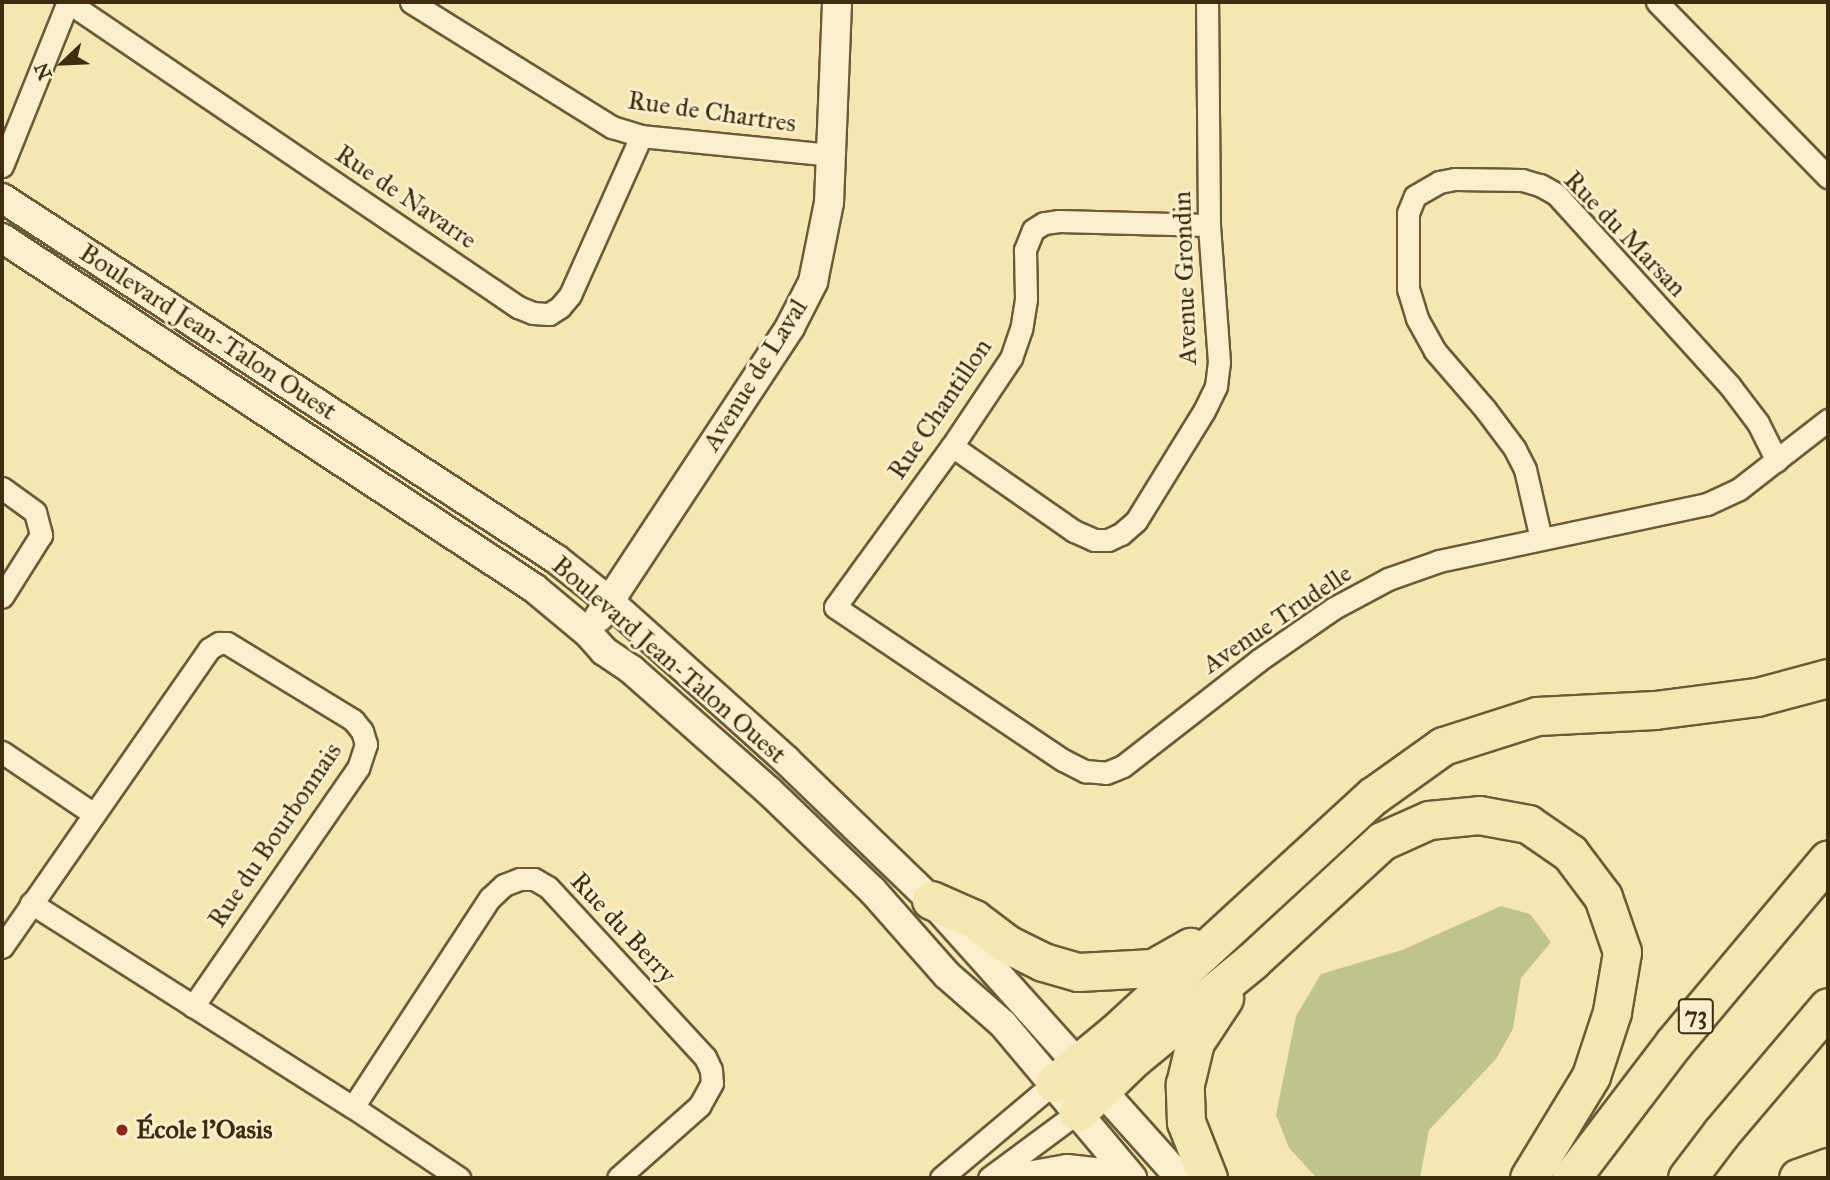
<!DOCTYPE html>
<meta charset="utf-8">
<style>
body{margin:0}
#map{position:relative;width:1830px;height:1180px;overflow:hidden;background:#f6e6b2;font-family:"IM FELL Great Primer",serif}
div>[style]{position:absolute}
.green>*{inset:0;background:#bfc48a}
.roads{filter:drop-shadow(2px 0 #6c5a38) drop-shadow(-2px 0 #6c5a38) drop-shadow(0 2px #6c5a38) drop-shadow(0 -2px #6c5a38)}
.street>*{height:21px;margin:-10.5px;padding:0 10.5px;transform-origin:10.5px;border-radius:10.5px;background:#f9efcd}
.secondary>*{height:28px;margin:-14px;padding:0 14px;transform-origin:14px;border-radius:14px;background:#f9efcd}
.highway>*{height:37px;margin:-18.5px;padding:0 18.5px;transform-origin:18.5px;border-radius:18.5px;background:#f6e6b2}
.dots>*{width:19px;height:19px;translate:-50% -50%;box-sizing:border-box;border:4px solid #f9efcd;border-radius:50%}
span{translate:-50% -50%;white-space:nowrap;text-align:center;line-height:1.15;-webkit-text-stroke:6px #f9efcd;paint-order:stroke}
.shield-label span{padding:2px 5px;background:#f9efcd;border:2px solid;border-radius:5px;-webkit-text-stroke-width:0}
.shield-label{font-size:24px;color:#3e2b10;font-weight:700}
.street-label{font-size:26px;color:#3e2b10}
.poi-label{font-size:26px;color:#3e2b10;font-weight:700}
.left{translate:0 -50%;text-align:left}
.frame{position:absolute;inset:0;border:4px solid #3e2b10;pointer-events:none}
.north{position:absolute;left:28px;top:28px;width:70px;height:70px;-webkit-text-stroke:5px #f9efcd;paint-order:stroke;rotate:247deg;font-size:19px;font-weight:700;line-height:28px;text-align:center;color:#3e2b10}
.north::after{content:'';display:block;margin:auto;width:24px;height:32px;background:#3e2b10;clip-path:polygon(50% 0,100% 100%,50% 72%,0 100%)}
</style>
<div id="map">
<div class="green">
<div style="clip-path:polygon(1501px 906px,1530px 914px,1551px 942px,1521px 978px,1513px 1029px,1496px 1059px,1429px 1130px,1420px 1178px,1317px 1178px,1289px 1148px,1276px 1115px,1296px 1016px,1321px 974px,1402px 950px)"></div>
</div>
<div class="roads">
<div class="street">
<div style="left:68px;top:2px;width:544px;rotate:34.13deg"></div>
<div style="left:518px;top:307px;width:16px;rotate:22deg"></div>
<div style="left:533px;top:313px;width:16px;rotate:4deg"></div>
<div style="left:549px;top:314px;width:13px;rotate:-32deg"></div>
<div style="left:560px;top:307px;width:16px;rotate:-50deg"></div>
<div style="left:570px;top:295px;width:174px;rotate:-65.9deg"></div>
<div style="left:411px;top:2px;width:237px;rotate:31.9deg"></div>
<div style="left:612px;top:127px;width:30px;rotate:17deg"></div>
<div style="left:641px;top:136px;width:190px;rotate:5.7deg"></div>
<div style="left:1657px;top:2px;width:245px;rotate:45.7deg"></div>
<div style="left:2px;top:166px;width:177px;rotate:-68.1deg"></div>
<div style="left:1209px;top:225px;width:150px;rotate:-178.5deg"></div>
<div style="left:1059px;top:221px;width:15px;rotate:172deg"></div>
<div style="left:1044px;top:223px;width:13px;rotate:148deg"></div>
<div style="left:1033px;top:230px;width:22px;rotate:112deg"></div>
<div style="left:1025px;top:250px;width:49px;rotate:88.8deg"></div>
<div style="left:1026px;top:299px;width:30px;rotate:99deg"></div>
<div style="left:1021px;top:329px;width:31px;rotate:109deg"></div>
<div style="left:1011px;top:358px;width:106px;rotate:123.8deg"></div>
<div style="left:952px;top:446px;width:199px;rotate:126deg"></div>
<div style="left:835px;top:607px;width:275px;rotate:33.9deg"></div>
<div style="left:1063px;top:760px;width:25px;rotate:27deg"></div>
<div style="left:1085px;top:771px;width:21px;rotate:5deg"></div>
<div style="left:1106px;top:773px;width:18px;rotate:-22deg"></div>
<div style="left:1123px;top:766px;width:172px;rotate:-37.9deg"></div>
<div style="left:1259px;top:660px;width:91px;rotate:-34.7deg"></div>
<div style="left:1334px;top:608px;width:61px;rotate:-28.2deg"></div>
<div style="left:1388px;top:579px;width:54px;rotate:-19.4deg"></div>
<div style="left:1439px;top:561px;width:274px;rotate:-12deg"></div>
<div style="left:1707px;top:504px;width:35px;rotate:-25deg"></div>
<div style="left:1739px;top:489px;width:113px;rotate:-37.8deg"></div>
<div style="left:952px;top:446px;width:149px;rotate:34.9deg"></div>
<div style="left:1074px;top:531px;width:22px;rotate:24deg"></div>
<div style="left:1094px;top:540px;width:14px"></div>
<div style="left:1108px;top:540px;width:14px;rotate:-25deg"></div>
<div style="left:1121px;top:534px;width:20px;rotate:-41deg"></div>
<div style="left:1136px;top:521px;width:129px;rotate:-58.3deg"></div>
<div style="left:1204px;top:411px;width:28px;rotate:-64deg"></div>
<div style="left:1216px;top:386px;width:24px;rotate:-83deg"></div>
<div style="left:1219px;top:362px;width:137px;rotate:-94.2deg"></div>
<div style="left:1209px;top:225px;width:223px;rotate:-90.5deg"></div>
<div style="left:2px;top:488px;width:41px;rotate:36deg"></div>
<div style="left:35px;top:512px;width:24px;rotate:75deg"></div>
<div style="left:41px;top:535px;width:73px;rotate:122.2deg"></div>
<div style="left:1541px;top:539px;width:72px;rotate:-102.9deg"></div>
<div style="left:1525px;top:469px;width:22px;rotate:-117deg"></div>
<div style="left:1515px;top:449px;width:50px;rotate:-126.9deg"></div>
<div style="left:1485px;top:409px;width:77px;rotate:-130.8deg"></div>
<div style="left:1435px;top:351px;width:38px;rotate:-119deg"></div>
<div style="left:1417px;top:318px;width:30px;rotate:-107deg"></div>
<div style="left:1408px;top:289px;width:76px;rotate:-90deg"></div>
<div style="left:1408px;top:213px;width:18px;rotate:-68deg"></div>
<div style="left:1415px;top:196px;width:28px;rotate:-30deg"></div>
<div style="left:1439px;top:182px;width:16px;rotate:-11deg"></div>
<div style="left:1455px;top:179px;width:67px;rotate:0.9deg"></div>
<div style="left:1522px;top:180px;width:19px;rotate:16deg"></div>
<div style="left:1540px;top:185px;width:18px;rotate:29deg"></div>
<div style="left:1556px;top:194px;width:259px;rotate:47.8deg"></div>
<div style="left:1730px;top:386px;width:46px;rotate:52.9deg"></div>
<div style="left:1758px;top:423px;width:42px;rotate:63.4deg"></div>
<div style="left:2px;top:752px;width:111px;rotate:34deg"></div>
<div style="left:31px;top:903px;width:381px;rotate:32.4deg"></div>
<div style="left:353px;top:1107px;width:128px;rotate:33.8deg"></div>
<div style="left:2px;top:947px;width:363px;rotate:-55.2deg"></div>
<div style="left:209px;top:649px;width:12px;rotate:-31deg"></div>
<div style="left:219px;top:643px;width:8px"></div>
<div style="left:227px;top:643px;width:148px;rotate:31.4deg"></div>
<div style="left:353px;top:720px;width:14px;rotate:51deg"></div>
<div style="left:362px;top:731px;width:14px;rotate:73deg"></div>
<div style="left:366px;top:744px;width:25px;rotate:108deg"></div>
<div style="left:358px;top:768px;width:290px;rotate:124.7deg"></div>
<div style="left:353px;top:1107px;width:250px;rotate:-56.8deg"></div>
<div style="left:490px;top:898px;width:19px;rotate:-43deg"></div>
<div style="left:504px;top:885px;width:17px;rotate:-21deg"></div>
<div style="left:520px;top:879px;width:14px"></div>
<div style="left:534px;top:879px;width:16px;rotate:30deg"></div>
<div style="left:548px;top:887px;width:231px;rotate:47.3deg"></div>
<div style="left:705px;top:1057px;width:14px;rotate:65deg"></div>
<div style="left:711px;top:1070px;width:13px;rotate:86deg"></div>
<div style="left:712px;top:1083px;width:26px;rotate:119deg"></div>
<div style="left:699px;top:1106px;width:108px;rotate:138.4deg"></div>
<div style="left:941px;top:1178px;width:148px;rotate:-40.1deg"></div>
<div style="left:989px;top:1178px;width:111px;rotate:-36.6deg"></div>
</div>
<div class="secondary">
<div style="left:2px;top:198px;width:661px;rotate:33.09deg"></div>
<div style="left:556px;top:559px;width:68px;rotate:38.4deg"></div>
<div style="left:609px;top:601px;width:238px;rotate:41.9deg"></div>
<div style="left:786px;top:760px;width:202px;rotate:44deg"></div>
<div style="left:931px;top:900px;width:373px;rotate:48.1deg"></div>
<div style="left:2px;top:238px;width:637px;rotate:33.34deg"></div>
<div style="left:534px;top:588px;width:70px;rotate:39.8deg"></div>
<div style="left:588px;top:633px;width:24px;rotate:48deg"></div>
<div style="left:604px;top:651px;width:34px;rotate:34deg"></div>
<div style="left:632px;top:670px;width:183px;rotate:41.5deg"></div>
<div style="left:769px;top:791px;width:143px;rotate:43.9deg"></div>
<div style="left:872px;top:890px;width:113px;rotate:48.6deg"></div>
<div style="left:947px;top:975px;width:74px;rotate:41.2deg"></div>
<div style="left:1003px;top:1024px;width:201px;rotate:50deg"></div>
<div style="left:599px;top:617px;width:347px;rotate:-56.6deg"></div>
<div style="left:790px;top:327px;width:51px;rotate:-62.9deg"></div>
<div style="left:813px;top:282px;width:81px;rotate:-78.6deg"></div>
<div style="left:829px;top:203px;width:201px;rotate:-87.7deg"></div>
<div style="left:1016px;top:1178px;width:52px;rotate:-10deg"></div>
<div style="left:1067px;top:1169px;width:27px;rotate:6deg"></div>
<div style="left:1094px;top:1172px;width:15px;rotate:23deg"></div>
</div>
<div class="highway">
<div style="left:931px;top:900px;width:47px;rotate:23.8deg"></div>
<div style="left:974px;top:919px;width:41px;rotate:37.1deg"></div>
<div style="left:1007px;top:944px;width:40px;rotate:26.6deg"></div>
<div style="left:1043px;top:962px;width:36px;rotate:16deg"></div>
<div style="left:1078px;top:972px;width:75px;rotate:-3.1deg"></div>
<div style="left:1153px;top:968px;width:43px;rotate:-29.6deg"></div>
<div style="left:1054px;top:1083px;width:80px;rotate:-39.4deg"></div>
<div style="left:1116px;top:1032px;width:349px;rotate:-42.6deg"></div>
<div style="left:1373px;top:796px;width:86px;rotate:-35.5deg"></div>
<div style="left:1443px;top:746px;width:99px;rotate:-17.7deg"></div>
<div style="left:1537px;top:716px;width:118px;rotate:-2.9deg"></div>
<div style="left:1655px;top:710px;width:103px;rotate:-7.3deg"></div>
<div style="left:1757px;top:697px;width:73px;rotate:-15deg"></div>
<div style="left:1078px;top:1112px;width:78px;rotate:-44deg"></div>
<div style="left:1134px;top:1058px;width:153px;rotate:-39.4deg"></div>
<div style="left:1252px;top:961px;width:177px;rotate:-42.7deg"></div>
<div style="left:1382px;top:841px;width:51px;rotate:-24.1deg"></div>
<div style="left:1429px;top:820px;width:50px;rotate:-5.7deg"></div>
<div style="left:1479px;top:815px;width:50px;rotate:10.4deg"></div>
<div style="left:1528px;top:824px;width:51px;rotate:34.6deg"></div>
<div style="left:1570px;top:853px;width:55px;rotate:53.1deg"></div>
<div style="left:1603px;top:897px;width:58px;rotate:70.9deg"></div>
<div style="left:1622px;top:952px;width:61px;rotate:99.5deg"></div>
<div style="left:1612px;top:1012px;width:67px;rotate:108.2deg"></div>
<div style="left:1591px;top:1076px;width:119px;rotate:121.3deg"></div>
<div style="left:1208px;top:1178px;width:60px;rotate:-111.4deg"></div>
<div style="left:1186px;top:1122px;width:38px;rotate:-92deg"></div>
<div style="left:1185px;top:1084px;width:43px;rotate:-76.6deg"></div>
<div style="left:1195px;top:1042px;width:53px;rotate:-56.6deg"></div>
<div style="left:1571px;top:1178px;width:168px;rotate:-52.7deg"></div>
<div style="left:1673px;top:1044px;width:241px;rotate:-50deg"></div>
<div style="left:1687px;top:1178px;width:56px;rotate:-52.9deg"></div>
<div style="left:1721px;top:1133px;width:165px;rotate:-49.7deg"></div>
<div style="left:1798px;top:1178px;width:32px;rotate:-20deg"></div>
</div>
</div>
<div class="dots">
<div style="left:122px;top:1130px;background:#8f2418"></div>
</div>
<div class="shield-label">
<span style="left:1696px;top:1016px">73</span>
</div>
<div class="street-label">
<span style="left:712px;top:112px;rotate:8deg">Rue de Chartres</span>
<span style="left:406px;top:197px;rotate:34deg">Rue de Navarre</span>
<span style="left:1625px;top:234px;rotate:46deg">Rue du Marsan</span>
<span style="left:1185px;top:278px;rotate:-92deg">Avenue Grondin</span>
<span style="left:208px;top:332px;rotate:33deg">Boulevard Jean-Talon Ouest</span>
<span style="left:755px;top:375px;rotate:-58deg">Avenue de Laval</span>
<span style="left:940px;top:409px;rotate:-56deg">Rue Chantillon</span>
<span style="left:1277px;top:619px;rotate:-34deg">Avenue Trudelle</span>
<span style="left:669px;top:660px;rotate:41deg">Boulevard Jean-Talon Ouest</span>
<span style="left:275px;top:835px;rotate:-56deg">Rue du Bourbonnais</span>
<span style="left:623px;top:928px;rotate:47deg">Rue du Berry</span>
</div>
<div class="poi-label">
<span class="left" style="left:136px;top:1130px">École l'Oasis</span>
</div>
<div class="frame"></div>
<div class="north">N</div>
</div>
